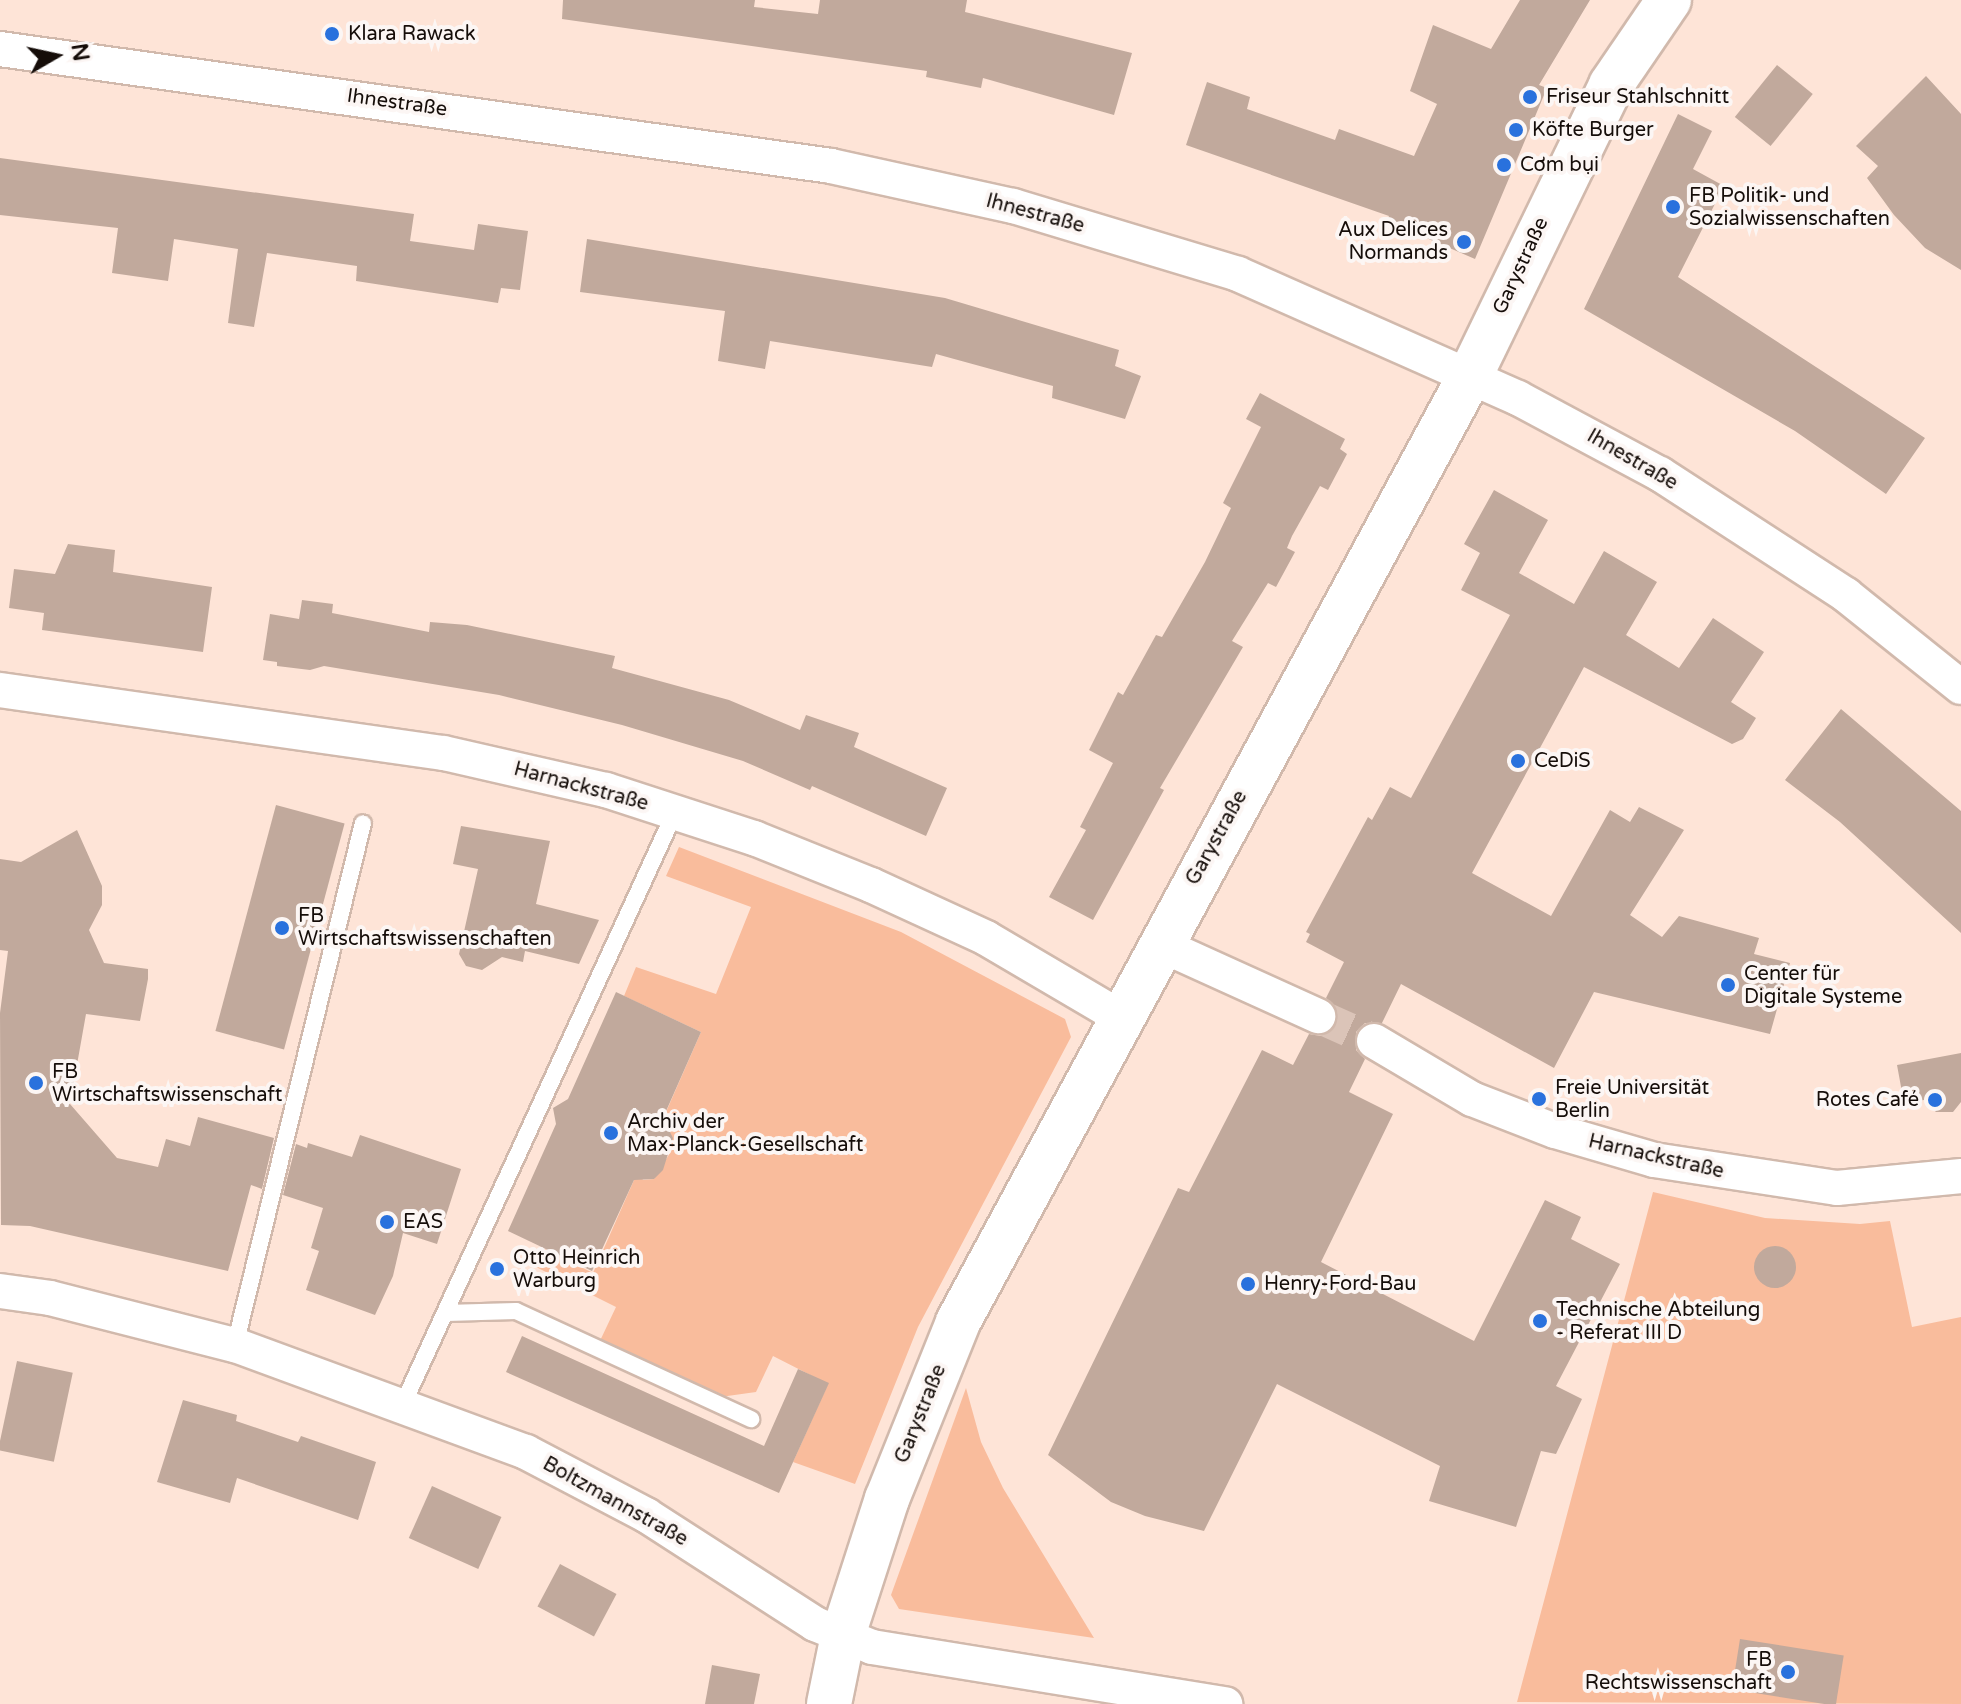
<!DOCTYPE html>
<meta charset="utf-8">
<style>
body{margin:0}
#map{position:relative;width:1961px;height:1704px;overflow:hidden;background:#fee4d7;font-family:"Varela Round",sans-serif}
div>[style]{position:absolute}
.green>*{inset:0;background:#f9bc9c}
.building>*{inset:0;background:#c1a99c;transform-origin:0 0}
.round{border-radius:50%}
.street-tunnel>*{height:34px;margin-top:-17px;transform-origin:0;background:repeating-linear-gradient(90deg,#dbc4b8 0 34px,transparent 0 51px)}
.roads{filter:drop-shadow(2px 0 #d1b9ac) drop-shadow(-2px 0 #d1b9ac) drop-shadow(0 2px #d1b9ac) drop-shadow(0 -2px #d1b9ac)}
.lane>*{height:16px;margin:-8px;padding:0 8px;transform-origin:8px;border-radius:8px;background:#fff}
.street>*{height:34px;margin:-17px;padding:0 17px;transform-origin:17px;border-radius:17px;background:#fff}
.secondary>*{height:44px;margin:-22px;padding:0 22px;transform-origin:22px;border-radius:22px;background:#fff}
.dots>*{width:22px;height:22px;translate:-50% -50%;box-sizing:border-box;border:4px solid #fcf6f4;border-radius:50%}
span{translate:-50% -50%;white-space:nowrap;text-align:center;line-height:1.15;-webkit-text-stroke:8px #fcf6f4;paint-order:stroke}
.poi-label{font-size:20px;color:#150d09}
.left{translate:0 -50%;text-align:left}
.right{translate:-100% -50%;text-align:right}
.street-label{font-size:20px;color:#150d09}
.north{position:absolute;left:16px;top:16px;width:80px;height:80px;-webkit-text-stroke:6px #fcf6f4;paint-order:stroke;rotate:81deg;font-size:22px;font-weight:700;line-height:32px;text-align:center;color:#150d09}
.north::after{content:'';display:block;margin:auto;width:28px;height:36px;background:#150d09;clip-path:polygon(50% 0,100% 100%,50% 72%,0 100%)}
</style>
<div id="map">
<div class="green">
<div style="clip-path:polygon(679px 847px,901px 932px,1065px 1019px,1071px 1037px,918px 1327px,855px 1484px,793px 1462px,828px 1384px,773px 1356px,756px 1392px,713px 1398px,598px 1345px,616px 1307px,536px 1267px,545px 1249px,593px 1273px,638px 1171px,643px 1180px,654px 1179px,673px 1148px,669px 1129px,659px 1128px,701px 1032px,624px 996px,636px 967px,716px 994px,751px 907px,666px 876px)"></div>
<div style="clip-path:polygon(1653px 1192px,1765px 1218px,1860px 1224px,1890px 1221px,1912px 1327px,1961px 1317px,1961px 1704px,1517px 1702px)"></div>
<div style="clip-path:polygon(966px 1388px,981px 1442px,1003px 1488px,1094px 1638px,899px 1609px,891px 1595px)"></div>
</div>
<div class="building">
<div style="clip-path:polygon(563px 0,755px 0,754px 7px,818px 14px,820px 0,967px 0,965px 12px,1132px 53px,1114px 115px,983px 78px,981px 88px,926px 77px,927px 71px,562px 19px)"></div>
<div style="clip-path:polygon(1520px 0,1590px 0,1539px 85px,1547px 88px,1475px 259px,1387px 221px,1389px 216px,1186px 145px,1207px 82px,1250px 97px,1247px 109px,1335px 140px,1339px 129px,1414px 156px,1437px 104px,1410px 91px,1433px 25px,1491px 49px)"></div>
<div style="left:1777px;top:65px;width:46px;height:67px;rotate:39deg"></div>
<div style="clip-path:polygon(1926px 76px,1961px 114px,1961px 270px,1925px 248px,1894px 215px,1867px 178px,1878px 166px,1856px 146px)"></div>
<div style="clip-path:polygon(1678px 114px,1712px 131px,1693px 169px,1724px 186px,1678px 277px,1925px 438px,1886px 494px,1795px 431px,1584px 309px)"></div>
<div style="clip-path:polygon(0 158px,414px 214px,410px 241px,474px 250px,478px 224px,528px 231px,520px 290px,501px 288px,498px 303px,473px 299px,356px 281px,357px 266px,267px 253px,254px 327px,228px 323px,238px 249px,174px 239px,168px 281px,112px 273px,118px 228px,0 215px)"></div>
<div style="clip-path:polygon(587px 239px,945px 298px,1119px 350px,1115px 366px,1141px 376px,1125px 419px,1052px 398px,1053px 386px,936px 354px,932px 367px,770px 341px,765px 369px,718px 361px,725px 311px,580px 292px)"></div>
<div style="clip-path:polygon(1260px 393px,1345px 439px,1340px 449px,1347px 454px,1328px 490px,1320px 486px,1292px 536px,1287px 548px,1295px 552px,1276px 587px,1268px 583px,1232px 641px,1243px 647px,1160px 788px,1164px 790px,1093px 920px,1049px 897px,1086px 830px,1080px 827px,1113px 763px,1089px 750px,1118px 692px,1123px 695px,1156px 635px,1162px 637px,1205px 562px,1231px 508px,1223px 503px,1261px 427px,1246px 419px)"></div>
<div style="clip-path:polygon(1494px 490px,1548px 520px,1519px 573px,1574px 604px,1604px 551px,1657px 582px,1626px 635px,1679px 668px,1713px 618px,1764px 652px,1731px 702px,1756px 718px,1743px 739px,1732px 744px,1584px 667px,1472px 873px,1551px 916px,1610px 810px,1630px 822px,1639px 807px,1684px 830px,1630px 915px,1662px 937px,1679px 916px,1759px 938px,1754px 954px,1790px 963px,1770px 1034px,1594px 992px,1554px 1068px,1401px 984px,1382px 1023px,1365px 1023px,1356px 1032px,1356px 1050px,1365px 1059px,1349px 1092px,1393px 1114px,1321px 1262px,1474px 1341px,1545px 1200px,1581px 1217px,1571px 1239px,1620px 1264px,1556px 1386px,1582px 1399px,1556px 1454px,1541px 1451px,1516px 1527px,1429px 1501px,1440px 1466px,1277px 1384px,1204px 1531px,1145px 1516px,1111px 1502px,1048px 1455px,1178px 1188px,1189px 1192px,1262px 1050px,1293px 1065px,1309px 1034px,1321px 1036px,1336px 1025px,1338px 1013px,1326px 998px,1344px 962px,1306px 942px,1310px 934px,1306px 932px,1368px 817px,1372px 820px,1390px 787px,1411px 798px,1510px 615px,1461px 590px,1480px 553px,1464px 544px)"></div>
<div style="clip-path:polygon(68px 544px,115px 550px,113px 572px,212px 587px,203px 652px,42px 630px,44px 613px,9px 608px,14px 569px,55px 574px)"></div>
<div style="clip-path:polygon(302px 600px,333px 604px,332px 613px,429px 632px,430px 622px,467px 625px,615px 656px,612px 668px,729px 700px,800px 730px,806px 715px,859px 733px,854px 747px,947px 788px,926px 836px,812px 786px,810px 790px,743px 761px,622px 725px,499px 695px,324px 666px,310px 670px,277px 666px,277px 662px,263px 660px,270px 614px,299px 619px)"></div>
<div style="clip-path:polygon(1841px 709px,1961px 811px,1961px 933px,1840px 822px,1785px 780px)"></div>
<div style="left:276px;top:805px;width:71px;height:234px;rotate:15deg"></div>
<div style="clip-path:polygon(461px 826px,550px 841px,536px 904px,599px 920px,579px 964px,525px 951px,523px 962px,502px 957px,482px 970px,466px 966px,459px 954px,478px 869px,453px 864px)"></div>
<div style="clip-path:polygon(77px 830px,102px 886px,102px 905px,89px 930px,104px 963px,148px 969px,148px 979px,140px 1021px,86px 1014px,70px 1104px,117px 1158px,158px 1167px,166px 1139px,190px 1146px,198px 1117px,274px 1138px,262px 1189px,251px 1185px,228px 1271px,30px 1226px,1px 1225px,0 1013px,8px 951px,0 950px,0 859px,21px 862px)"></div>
<div style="clip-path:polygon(616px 992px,701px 1032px,663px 1118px,673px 1138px,663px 1170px,654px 1179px,634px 1180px,592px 1271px,508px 1231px,556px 1124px,553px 1108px,568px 1099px)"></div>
<div style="clip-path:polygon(1961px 1053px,1961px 1102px,1953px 1112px,1936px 1112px,1924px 1100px,1904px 1103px,1897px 1065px)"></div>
<div style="clip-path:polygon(360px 1135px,461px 1169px,437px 1244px,403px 1233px,393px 1276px,375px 1315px,306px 1290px,319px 1251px,311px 1248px,323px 1208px,283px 1195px,296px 1144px,307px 1148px,308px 1143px,352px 1157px)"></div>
<div class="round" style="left:1754px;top:1246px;width:42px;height:42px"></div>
<div style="clip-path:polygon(522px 1336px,764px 1446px,798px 1369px,829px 1383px,779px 1493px,506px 1372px)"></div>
<div style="left:17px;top:1361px;width:57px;height:91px;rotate:12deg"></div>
<div style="clip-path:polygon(183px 1400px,237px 1415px,236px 1421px,298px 1442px,301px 1436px,376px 1462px,358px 1520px,237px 1478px,230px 1503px,157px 1482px)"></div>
<div style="left:432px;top:1486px;width:76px;height:57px;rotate:24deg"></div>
<div style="left:560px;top:1564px;width:64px;height:48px;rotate:28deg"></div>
<div style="left:1740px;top:1639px;width:105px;height:51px;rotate:9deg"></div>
<div style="clip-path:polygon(712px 1665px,760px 1674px,754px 1704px,705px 1704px)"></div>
</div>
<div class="street-tunnel">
<div style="left:1318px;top:1016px;width:61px;rotate:24.1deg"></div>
</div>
<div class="roads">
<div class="lane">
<div style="left:446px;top:1313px;width:70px;rotate:-1.6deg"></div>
<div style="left:516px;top:1311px;width:259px;rotate:24.7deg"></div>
<div style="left:235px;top:1345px;width:537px;rotate:-76.22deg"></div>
<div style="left:403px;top:1404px;width:651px;rotate:-65.32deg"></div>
</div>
<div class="street">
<div style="left:0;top:49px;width:839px;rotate:8.01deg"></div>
<div style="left:831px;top:166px;width:186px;rotate:12.4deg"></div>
<div style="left:1013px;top:206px;width:235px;rotate:16.8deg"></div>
<div style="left:1238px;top:274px;width:306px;rotate:23.9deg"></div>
<div style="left:1518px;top:398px;width:161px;rotate:28.2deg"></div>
<div style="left:1660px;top:474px;width:222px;rotate:33deg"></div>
<div style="left:1846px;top:595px;width:147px;rotate:38.7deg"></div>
<div style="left:0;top:690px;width:448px;rotate:8.1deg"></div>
<div style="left:444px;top:753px;width:166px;rotate:12.9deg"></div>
<div style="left:606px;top:790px;width:156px;rotate:18deg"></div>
<div style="left:754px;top:838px;width:126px;rotate:21.9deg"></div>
<div style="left:871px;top:885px;width:127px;rotate:24.7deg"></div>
<div style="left:986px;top:938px;width:156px;rotate:30.5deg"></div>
<div style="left:1159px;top:944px;width:175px;rotate:24.4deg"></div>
<div style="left:1374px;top:1041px;width:114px;rotate:30.6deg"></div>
<div style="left:1472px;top:1099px;width:89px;rotate:21.1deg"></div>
<div style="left:1555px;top:1131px;width:103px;rotate:16.3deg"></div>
<div style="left:1654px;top:1160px;width:185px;rotate:8.7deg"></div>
<div style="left:1837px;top:1188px;width:125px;rotate:-5.5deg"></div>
<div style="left:0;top:1291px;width:50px;rotate:8deg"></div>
<div style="left:50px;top:1298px;width:191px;rotate:14.3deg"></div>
<div style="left:235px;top:1345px;width:310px;rotate:20.2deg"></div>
<div style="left:526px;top:1452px;width:136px;rotate:27.7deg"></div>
<div style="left:646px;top:1515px;width:201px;rotate:32.8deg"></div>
<div style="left:815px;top:1624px;width:61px;rotate:22deg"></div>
<div style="left:872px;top:1647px;width:358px;rotate:9.2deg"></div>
</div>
<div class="secondary">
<div style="left:829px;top:1704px;width:70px;rotate:-78.5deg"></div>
<div style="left:843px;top:1635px;width:143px;rotate:-72.1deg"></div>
<div style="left:887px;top:1499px;width:191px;rotate:-68.1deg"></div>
<div style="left:958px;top:1322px;width:1076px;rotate:-61.58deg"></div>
<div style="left:1470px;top:376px;width:323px;rotate:-64.1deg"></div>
<div style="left:1611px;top:85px;width:103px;rotate:-55.7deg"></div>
</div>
</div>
<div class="dots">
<div style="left:332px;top:34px;background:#2971dd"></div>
<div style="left:1530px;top:97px;background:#2971dd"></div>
<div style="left:1516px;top:130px;background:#2971dd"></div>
<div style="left:1504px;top:165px;background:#2971dd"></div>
<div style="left:1673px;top:207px;background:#2971dd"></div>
<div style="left:1464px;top:242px;background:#2971dd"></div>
<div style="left:1518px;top:761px;background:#2971dd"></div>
<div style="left:282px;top:928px;background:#2971dd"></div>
<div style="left:1728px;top:985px;background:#2971dd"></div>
<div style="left:36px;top:1083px;background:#2971dd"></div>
<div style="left:1539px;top:1099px;background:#2971dd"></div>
<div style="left:1935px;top:1100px;background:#2971dd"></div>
<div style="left:611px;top:1133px;background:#2971dd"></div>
<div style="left:387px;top:1222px;background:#2971dd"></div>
<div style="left:497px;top:1269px;background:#2971dd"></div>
<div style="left:1248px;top:1284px;background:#2971dd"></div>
<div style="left:1540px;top:1321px;background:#2971dd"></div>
<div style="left:1788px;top:1672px;background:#2971dd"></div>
</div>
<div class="poi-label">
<span class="left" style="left:348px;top:34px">Klara Rawack</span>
<span class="left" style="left:1546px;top:97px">Friseur Stahlschnitt</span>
<span class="left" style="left:1532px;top:130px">Köfte Burger</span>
<span class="left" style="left:1520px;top:165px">Cơm bụi</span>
<span class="left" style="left:1689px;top:208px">FB Politik- und<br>Sozialwissenschaften</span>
<span class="right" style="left:1448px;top:242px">Aux Delices<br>Normands</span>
<span class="left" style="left:1534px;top:761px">CeDiS</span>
<span class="left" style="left:298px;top:928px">FB<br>Wirtschaftswissenschaften</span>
<span class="left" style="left:1744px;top:986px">Center für<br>Digitale Systeme</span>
<span class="left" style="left:52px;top:1084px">FB<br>Wirtschaftswissenschaft</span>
<span class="left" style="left:1555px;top:1100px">Freie Universität<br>Berlin</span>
<span class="right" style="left:1919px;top:1100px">Rotes Café</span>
<span class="left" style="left:627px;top:1134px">Archiv der<br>Max-Planck-Gesellschaft</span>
<span class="left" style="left:403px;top:1222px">EAS</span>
<span class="left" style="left:513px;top:1270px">Otto Heinrich<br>Warburg</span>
<span class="left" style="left:1264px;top:1284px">Henry-Ford-Bau</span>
<span class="left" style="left:1556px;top:1322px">Technische Abteilung<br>- Referat III D</span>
<span class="right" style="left:1772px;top:1672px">FB<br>Rechtswissenschaft</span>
</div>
<div class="street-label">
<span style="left:397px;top:103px;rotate:8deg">Ihnestraße</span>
<span style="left:1035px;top:214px;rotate:15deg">Ihnestraße</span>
<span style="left:1521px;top:266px;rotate:-65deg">Garystraße</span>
<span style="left:1632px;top:460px;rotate:30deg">Ihnestraße</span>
<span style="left:581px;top:787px;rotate:15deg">Harnackstraße</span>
<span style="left:1217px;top:838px;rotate:-61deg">Garystraße</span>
<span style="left:1656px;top:1157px;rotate:13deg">Harnackstraße</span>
<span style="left:921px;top:1414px;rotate:-68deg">Garystraße</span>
<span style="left:615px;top:1502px;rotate:29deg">Boltzmannstraße</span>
</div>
<div class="north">N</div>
</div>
